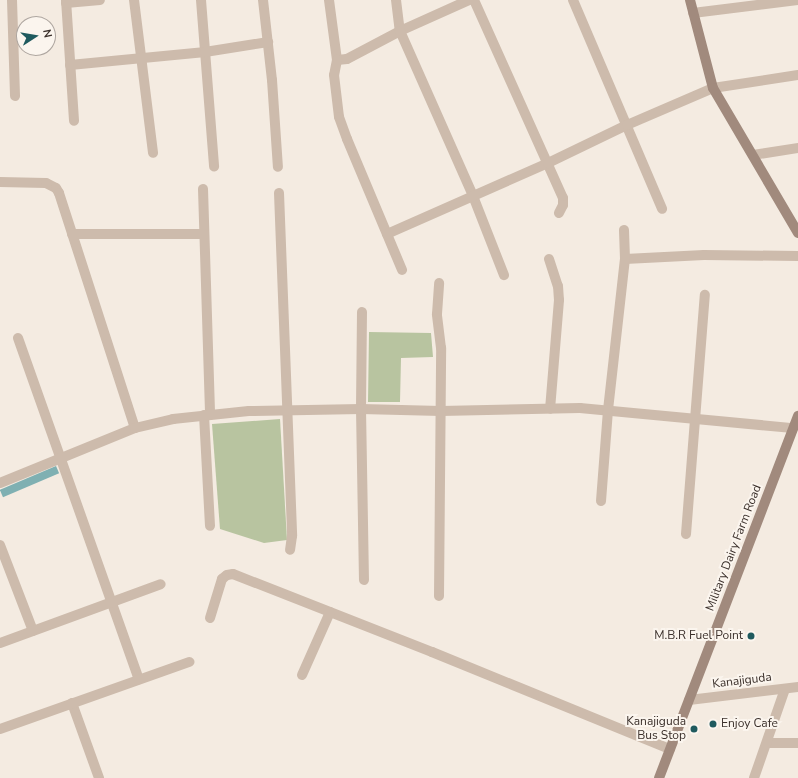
<!DOCTYPE html>
<style>
body{margin:0}
#map{position:relative;width:798px;height:778px;overflow:hidden;background:#f4ebe1;font-family:"Nunito Sans",sans-serif}
div>[style]{position:absolute}
.green>*{inset:0;background:#b8c4a0}
.water>*{inset:0;background:#7fb0b2;transform-origin:0 0}
.street>*{height:10px;margin:-5px;padding:0 5px;transform-origin:5px;border-radius:5px;background:#cdbbac}
.secondary>*{height:10px;margin:-5px;padding:0 5px;transform-origin:5px;border-radius:5px;background:#a18a7d}
.dots>*{width:11px;height:11px;translate:-50% -50%;box-sizing:border-box;border:2px solid #fbf5ee;border-radius:50%}
span{translate:-50% -50%;white-space:nowrap;text-align:center;line-height:1.15;-webkit-text-stroke:4px #fbf5ee;paint-order:stroke}
.street-label{font-size:12px;color:#3b302b}
.poi-label{font-size:12px;color:#3b302b}
.right{translate:-100% -50%;text-align:right}
.left{translate:0 -50%;text-align:left}
.north{position:absolute;left:16px;top:16px;width:40px;height:40px;box-sizing:border-box;background:#fbf5ee;border:1px solid #aea6a0;border-radius:50%;rotate:78deg;font-size:11px;font-weight:700;line-height:16px;text-align:center;color:#3b302b}
.north::after{content:'';display:block;margin:auto;width:14px;height:18px;background:#1f5a5e;clip-path:polygon(50% 0,100% 100%,50% 72%,0 100%)}
</style>
<div id="map">
<div class="green">
<div style="clip-path:polygon(369px 332px,431px 333px,433px 357px,401px 358px,400px 402px,368px 402px)"></div>
<div style="clip-path:polygon(280px 419px,287px 540px,264px 543px,220px 529px,212px 424px)"></div>
</div>
<div class="water">
<div style="left:56px;top:466px;width:8px;height:61px;rotate:67deg"></div>
</div>
<div class="street">
<div style="left:12px;top:0;width:96px;rotate:88.2deg"></div>
<div style="left:66px;top:0;width:121px;rotate:86.2deg"></div>
<div style="left:134px;top:0;width:154px;rotate:82.9deg"></div>
<div style="left:201px;top:0;width:167px;rotate:85.5deg"></div>
<div style="left:263px;top:0;width:81px;rotate:83.6deg"></div>
<div style="left:272px;top:80px;width:87px;rotate:86.1deg"></div>
<div style="left:329px;top:0;width:61px;rotate:82.4deg"></div>
<div style="left:337px;top:60px;width:10px;rotate:-6deg"></div>
<div style="left:347px;top:59px;width:60px;rotate:-27.8deg"></div>
<div style="left:400px;top:31px;width:76px;rotate:-24.2deg"></div>
<div style="left:396px;top:0;width:31px;rotate:83deg"></div>
<div style="left:400px;top:31px;width:180px;rotate:66.1deg"></div>
<div style="left:473px;top:196px;width:85px;rotate:68.6deg"></div>
<div style="left:474px;top:0;width:217px;rotate:65.8deg"></div>
<div style="left:563px;top:198px;width:7px;rotate:90deg"></div>
<div style="left:563px;top:205px;width:9px;rotate:117deg"></div>
<div style="left:573px;top:0;width:227px;rotate:66.9deg"></div>
<div style="left:66px;top:3px;width:34px;rotate:-5deg"></div>
<div style="left:693px;top:13px;width:106px;rotate:-7.1deg"></div>
<div style="left:337px;top:60px;width:15px;rotate:101deg"></div>
<div style="left:334px;top:75px;width:42px;rotate:83.2deg"></div>
<div style="left:339px;top:117px;width:23px;rotate:70deg"></div>
<div style="left:347px;top:139px;width:142px;rotate:67.2deg"></div>
<div style="left:70px;top:65px;width:136px;rotate:-5.5deg"></div>
<div style="left:205px;top:52px;width:64px;rotate:-9deg"></div>
<div style="left:753px;top:155px;width:46px;rotate:-8.8deg"></div>
<div style="left:0;top:182px;width:46px;rotate:1.2deg"></div>
<div style="left:46px;top:183px;width:11px;rotate:27deg"></div>
<div style="left:56px;top:188px;width:6px;rotate:59deg"></div>
<div style="left:59px;top:193px;width:247px;rotate:72.1deg"></div>
<div style="left:203px;top:189px;width:226px;rotate:88.2deg"></div>
<div style="left:279px;top:193px;width:343px;rotate:87.8deg"></div>
<div style="left:292px;top:536px;width:14px;rotate:98deg"></div>
<div style="left:72px;top:234px;width:132px"></div>
<div style="left:387px;top:234px;width:176px;rotate:-23.8deg"></div>
<div style="left:548px;top:163px;width:88px;rotate:-25.7deg"></div>
<div style="left:627px;top:125px;width:94px;rotate:-23.3deg"></div>
<div style="left:713px;top:88px;width:86px;rotate:-8.7deg"></div>
<div style="left:549px;top:259px;width:28px;rotate:72deg"></div>
<div style="left:558px;top:286px;width:14px;rotate:86deg"></div>
<div style="left:559px;top:300px;width:109px;rotate:94.7deg"></div>
<div style="left:625px;top:259px;width:79px;rotate:-2.9deg"></div>
<div style="left:704px;top:255px;width:94px;rotate:0.6deg"></div>
<div style="left:362px;top:312px;width:97px;rotate:90.6deg"></div>
<div style="left:361px;top:409px;width:171px;rotate:89deg"></div>
<div style="left:18px;top:338px;width:362px;rotate:70.5deg"></div>
<div style="left:204px;top:415px;width:111px;rotate:86.9deg"></div>
<div style="left:0;top:483px;width:146px;rotate:-22.2deg"></div>
<div style="left:135px;top:428px;width:39px;rotate:-13deg"></div>
<div style="left:173px;top:419px;width:76px;rotate:-6deg"></div>
<div style="left:249px;top:411px;width:112px;rotate:-1deg"></div>
<div style="left:361px;top:409px;width:80px;rotate:1.4deg"></div>
<div style="left:441px;top:411px;width:139px;rotate:-1.2deg"></div>
<div style="left:580px;top:408px;width:214px;rotate:5.4deg"></div>
<div style="left:601px;top:501px;width:91px;rotate:-85.6deg"></div>
<div style="left:608px;top:410px;width:152px;rotate:-83.6deg"></div>
<div style="left:625px;top:259px;width:29px;rotate:-92deg"></div>
<div style="left:686px;top:534px;width:240px;rotate:-85.5deg"></div>
<div style="left:0;top:545px;width:92px;rotate:69deg"></div>
<div style="left:439px;top:596px;width:248px;rotate:-89.5deg"></div>
<div style="left:441px;top:348px;width:34px;rotate:-97deg"></div>
<div style="left:437px;top:314px;width:31px;rotate:-86deg"></div>
<div style="left:210px;top:618px;width:41px;rotate:-72.9deg"></div>
<div style="left:222px;top:579px;width:6px;rotate:-39deg"></div>
<div style="left:227px;top:575px;width:6px;rotate:-9deg"></div>
<div style="left:233px;top:574px;width:214px;rotate:21.4deg"></div>
<div style="left:432px;top:652px;width:257px;rotate:22.2deg"></div>
<div style="left:0;top:643px;width:171px;rotate:-20.1deg"></div>
<div style="left:302px;top:675px;width:69px;rotate:-66deg"></div>
<div style="left:689px;top:700px;width:110px;rotate:-6.8deg"></div>
<div style="left:72px;top:703px;width:80px;rotate:70.2deg"></div>
<div style="left:0;top:729px;width:201px;rotate:-19.5deg"></div>
<div style="left:767px;top:743px;width:31px"></div>
<div style="left:754px;top:778px;width:94px;rotate:-70.8deg"></div>
</div>
<div class="secondary">
<div style="left:690px;top:0;width:91px;rotate:75.4deg"></div>
<div style="left:713px;top:88px;width:168px;rotate:59.6deg"></div>
<div style="left:659px;top:778px;width:388px;rotate:-69deg"></div>
</div>
<div class="dots">
<div style="left:751px;top:636px;background:#1f5a5e"></div>
<div style="left:713px;top:724px;background:#1f5a5e"></div>
<div style="left:694px;top:729px;background:#1f5a5e"></div>
</div>
<div class="street-label">
<span style="left:734px;top:548px;rotate:-69deg">Military Dairy Farm Road</span>
<span style="left:742px;top:681px;rotate:-7deg">Kanajiguda</span>
</div>
<div class="poi-label">
<span class="right" style="left:743px;top:636px">M.B.R Fuel Point</span>
<span class="right" style="left:686px;top:729px">Kanajiguda<br>Bus Stop</span>
<span class="left" style="left:721px;top:724px">Enjoy Cafe</span>
</div>
<div class="north">N</div>
</div>
